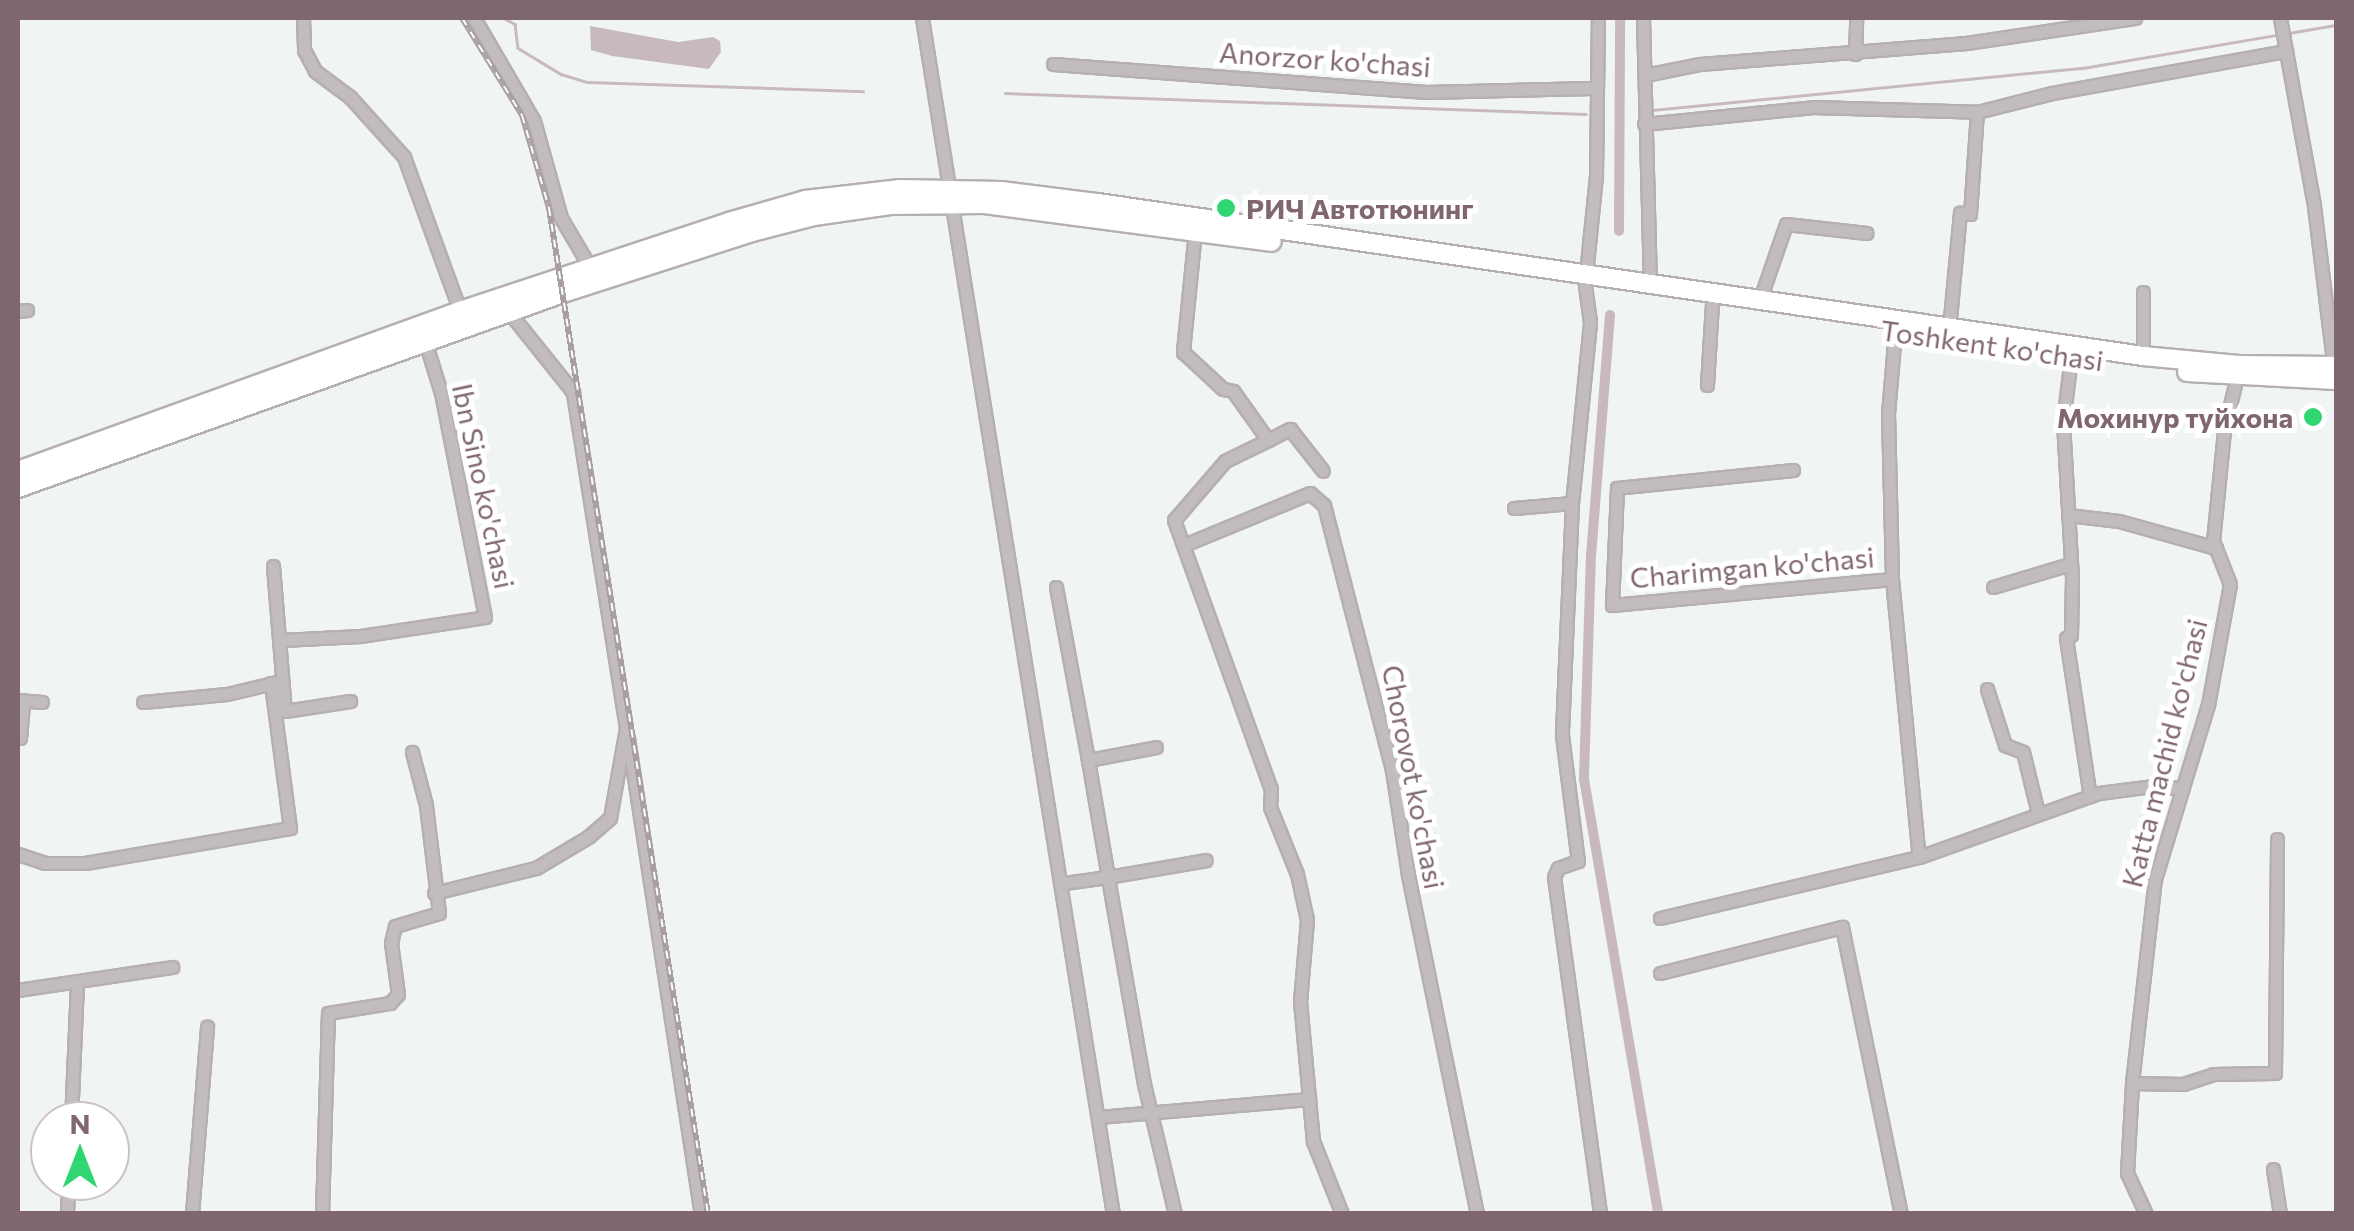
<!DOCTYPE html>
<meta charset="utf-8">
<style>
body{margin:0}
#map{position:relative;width:2354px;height:1231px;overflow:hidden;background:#f1f4f4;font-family:Commissioner,sans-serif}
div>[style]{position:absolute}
.water>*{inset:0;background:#c8b9c1}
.stream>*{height:2.5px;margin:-1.25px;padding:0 1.25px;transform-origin:1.25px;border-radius:1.25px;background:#c8b9c1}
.canal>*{height:10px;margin:-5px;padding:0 5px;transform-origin:5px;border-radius:5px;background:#c8b9c1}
.roads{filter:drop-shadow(2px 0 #b6afb2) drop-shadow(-2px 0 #b6afb2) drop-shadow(0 2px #b6afb2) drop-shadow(0 -2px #b6afb2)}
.minor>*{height:11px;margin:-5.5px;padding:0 5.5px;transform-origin:5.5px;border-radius:5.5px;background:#c3bcbe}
.highway>*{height:18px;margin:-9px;padding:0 9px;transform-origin:9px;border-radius:9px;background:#fff}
.rail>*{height:6px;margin-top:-3px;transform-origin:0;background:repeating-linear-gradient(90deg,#fff 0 8px,#a99ea2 0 16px);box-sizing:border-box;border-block:2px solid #a99ea2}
.dots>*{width:28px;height:28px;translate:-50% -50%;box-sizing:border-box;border:5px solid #fff;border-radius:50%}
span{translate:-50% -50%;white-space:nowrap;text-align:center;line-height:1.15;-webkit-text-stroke:10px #fff;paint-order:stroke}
.street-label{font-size:28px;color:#806670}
.poi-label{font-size:28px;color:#806670;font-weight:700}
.left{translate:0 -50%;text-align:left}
.right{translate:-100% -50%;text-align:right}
.frame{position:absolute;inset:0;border:20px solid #806670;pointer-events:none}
.north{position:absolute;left:30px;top:1101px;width:100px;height:100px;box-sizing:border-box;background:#fff;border:2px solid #ccc2c6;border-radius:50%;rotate:0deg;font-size:28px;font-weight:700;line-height:40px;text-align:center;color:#806670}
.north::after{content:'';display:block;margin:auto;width:35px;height:45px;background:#30d670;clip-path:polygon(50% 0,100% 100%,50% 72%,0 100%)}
</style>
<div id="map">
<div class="water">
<div style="clip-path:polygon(590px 26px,678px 42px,713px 37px,720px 41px,721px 52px,709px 69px,612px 56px,591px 50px)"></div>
</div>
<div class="stream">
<div style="left:504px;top:18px;width:13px;rotate:29deg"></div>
<div style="left:515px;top:24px;width:24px;rotate:83deg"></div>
<div style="left:518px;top:48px;width:50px;rotate:31.2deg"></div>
<div style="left:561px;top:74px;width:28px;rotate:17deg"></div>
<div style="left:588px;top:82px;width:275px;rotate:1.9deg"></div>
<div style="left:2289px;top:33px;width:48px;rotate:-9.7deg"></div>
<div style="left:1005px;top:93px;width:581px;rotate:2.07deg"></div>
<div style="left:1652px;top:110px;width:433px;rotate:-5.6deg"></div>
<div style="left:2083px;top:68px;width:196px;rotate:-9.7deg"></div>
</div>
<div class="canal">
<div style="left:1619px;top:231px;width:213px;rotate:-89.7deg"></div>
<div style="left:1610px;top:315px;width:240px;rotate:94.5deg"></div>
<div style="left:1591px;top:554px;width:225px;rotate:91.8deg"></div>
<div style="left:1584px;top:779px;width:441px;rotate:80.3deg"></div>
</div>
<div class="roads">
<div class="minor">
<div style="left:303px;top:18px;width:32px;rotate:88deg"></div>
<div style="left:304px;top:50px;width:24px;rotate:62deg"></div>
<div style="left:315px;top:71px;width:44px;rotate:36.6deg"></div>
<div style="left:350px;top:97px;width:81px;rotate:48deg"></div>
<div style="left:404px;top:157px;width:164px;rotate:70deg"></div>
<div style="left:474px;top:18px;width:119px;rotate:59.8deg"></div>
<div style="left:534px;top:121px;width:101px;rotate:74.4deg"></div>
<div style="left:561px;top:218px;width:59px;rotate:59.5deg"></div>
<div style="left:922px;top:18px;width:1211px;rotate:80.93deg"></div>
<div style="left:1643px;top:18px;width:265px;rotate:88.5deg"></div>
<div style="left:2280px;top:18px;width:191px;rotate:79.7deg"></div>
<div style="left:2314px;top:206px;width:165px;rotate:83deg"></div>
<div style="left:1855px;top:54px;width:36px;rotate:-88deg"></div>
<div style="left:1053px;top:64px;width:374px;rotate:4.3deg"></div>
<div style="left:1426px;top:92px;width:168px;rotate:-1.4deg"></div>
<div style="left:1645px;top:75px;width:55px;rotate:-11.5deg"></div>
<div style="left:1699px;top:64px;width:269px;rotate:-4.5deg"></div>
<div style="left:1967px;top:43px;width:170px;rotate:-8.5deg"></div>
<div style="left:1644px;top:124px;width:170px;rotate:-5.7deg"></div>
<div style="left:1813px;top:107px;width:164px;rotate:1.7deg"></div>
<div style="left:1977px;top:112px;width:77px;rotate:-14.2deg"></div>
<div style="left:2052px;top:93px;width:238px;rotate:-10.2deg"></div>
<div style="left:1195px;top:231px;width:122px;rotate:95.7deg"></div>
<div style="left:1183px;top:352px;width:54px;rotate:42.8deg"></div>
<div style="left:1223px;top:389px;width:10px;rotate:11deg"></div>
<div style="left:1233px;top:391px;width:60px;rotate:54.5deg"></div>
<div style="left:1268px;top:440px;width:48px;rotate:154deg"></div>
<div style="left:1225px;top:461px;width:78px;rotate:130.8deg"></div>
<div style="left:1174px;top:520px;width:286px;rotate:70.2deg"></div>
<div style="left:1271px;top:789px;width:18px;rotate:93deg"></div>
<div style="left:1270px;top:807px;width:72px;rotate:68.1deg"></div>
<div style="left:1297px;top:874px;width:47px;rotate:77.7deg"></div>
<div style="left:1307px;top:920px;width:81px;rotate:94.9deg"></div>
<div style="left:1300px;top:1001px;width:141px;rotate:84.7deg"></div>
<div style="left:1313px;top:1141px;width:79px;rotate:68.3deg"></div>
<div style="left:1586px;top:274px;width:100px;rotate:-84.2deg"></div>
<div style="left:1596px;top:175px;width:157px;rotate:-89.3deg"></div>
<div style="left:1585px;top:286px;width:37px;rotate:82deg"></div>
<div style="left:1590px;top:323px;width:181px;rotate:95.7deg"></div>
<div style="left:1572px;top:503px;width:232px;rotate:92.5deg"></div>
<div style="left:1562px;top:735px;width:127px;rotate:82.8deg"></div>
<div style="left:1578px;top:861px;width:21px;rotate:161deg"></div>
<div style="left:1558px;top:868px;width:10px;rotate:114deg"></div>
<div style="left:1554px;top:877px;width:340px;rotate:82.2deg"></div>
<div style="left:2143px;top:292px;width:64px;rotate:90deg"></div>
<div style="left:1760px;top:299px;width:79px;rotate:-70.9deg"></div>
<div style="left:1786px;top:224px;width:81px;rotate:6.4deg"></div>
<div style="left:18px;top:311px;width:9px;rotate:-6deg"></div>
<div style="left:1896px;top:320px;width:94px;rotate:94.9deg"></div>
<div style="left:1888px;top:414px;width:165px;rotate:88.6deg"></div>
<div style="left:1892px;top:579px;width:279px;rotate:84.5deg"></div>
<div style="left:1949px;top:329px;width:117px;rotate:-84.6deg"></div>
<div style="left:1960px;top:213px;width:10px;rotate:6deg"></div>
<div style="left:1970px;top:214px;width:102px;rotate:-86.1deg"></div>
<div style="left:2071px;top:357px;width:65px;rotate:97deg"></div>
<div style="left:2063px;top:422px;width:156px;rotate:86.7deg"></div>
<div style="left:2072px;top:578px;width:57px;rotate:91deg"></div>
<div style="left:2071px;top:635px;width:6px;rotate:149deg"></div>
<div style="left:2066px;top:638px;width:160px;rotate:81.4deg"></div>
<div style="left:1707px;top:385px;width:82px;rotate:-86.5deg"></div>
<div style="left:1268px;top:440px;width:25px;rotate:-27deg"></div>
<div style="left:1290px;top:429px;width:53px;rotate:51.8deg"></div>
<div style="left:1793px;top:470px;width:177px;rotate:174.2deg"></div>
<div style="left:1617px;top:488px;width:117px;rotate:92.4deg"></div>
<div style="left:1612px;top:605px;width:281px;rotate:-5.3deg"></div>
<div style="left:1514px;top:508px;width:58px;rotate:-4.9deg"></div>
<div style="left:2068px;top:515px;width:51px;rotate:6.7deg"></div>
<div style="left:2119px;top:521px;width:101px;rotate:15.6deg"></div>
<div style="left:1184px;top:545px;width:136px;rotate:-22.4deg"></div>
<div style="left:1310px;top:493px;width:18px;rotate:41deg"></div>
<div style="left:1324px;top:505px;width:274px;rotate:75.6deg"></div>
<div style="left:1392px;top:770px;width:106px;rotate:81.3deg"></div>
<div style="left:1408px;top:875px;width:346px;rotate:78.5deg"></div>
<div style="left:273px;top:566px;width:145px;rotate:85.3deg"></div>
<div style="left:285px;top:711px;width:66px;rotate:-8.7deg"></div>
<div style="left:1056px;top:587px;width:176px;rotate:79.5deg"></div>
<div style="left:1993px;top:587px;width:80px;rotate:-16.6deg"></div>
<div style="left:282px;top:640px;width:78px;rotate:-2.9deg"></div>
<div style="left:360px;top:636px;width:126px;rotate:-8.6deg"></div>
<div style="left:485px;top:617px;width:228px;rotate:-101.1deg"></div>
<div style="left:441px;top:393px;width:54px;rotate:-107.1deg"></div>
<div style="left:1987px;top:689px;width:59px;rotate:72.2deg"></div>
<div style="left:2005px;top:745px;width:19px;rotate:21deg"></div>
<div style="left:2023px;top:752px;width:63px;rotate:76.2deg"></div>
<div style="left:18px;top:700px;width:24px;rotate:5deg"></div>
<div style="left:143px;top:702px;width:84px;rotate:-5.4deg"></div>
<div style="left:227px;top:694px;width:51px;rotate:-13.5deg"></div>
<div style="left:20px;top:738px;width:37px;rotate:-85deg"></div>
<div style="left:628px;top:738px;width:482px;rotate:81.3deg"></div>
<div style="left:18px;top:854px;width:28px;rotate:18deg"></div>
<div style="left:45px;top:863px;width:40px"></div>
<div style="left:85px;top:863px;width:208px;rotate:-9.7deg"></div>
<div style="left:290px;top:828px;width:146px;rotate:-97.5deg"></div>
<div style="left:1064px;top:883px;width:44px;rotate:-7.8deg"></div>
<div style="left:1108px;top:877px;width:119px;rotate:-99.7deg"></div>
<div style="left:1088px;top:760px;width:69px;rotate:-10.8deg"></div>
<div style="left:434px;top:893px;width:105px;rotate:-13.8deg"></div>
<div style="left:536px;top:868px;width:61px;rotate:-30.8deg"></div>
<div style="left:588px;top:837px;width:29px;rotate:-41deg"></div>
<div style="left:610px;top:818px;width:91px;rotate:-79.9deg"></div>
<div style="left:626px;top:728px;width:340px;rotate:-99deg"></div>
<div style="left:573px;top:392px;width:102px;rotate:-128.7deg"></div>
<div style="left:1660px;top:918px;width:266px;rotate:-13.3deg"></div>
<div style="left:1919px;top:857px;width:191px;rotate:-19.6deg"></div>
<div style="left:2099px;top:793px;width:53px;rotate:-7.5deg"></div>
<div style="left:2152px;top:786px;width:31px;rotate:4deg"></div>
<div style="left:1660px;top:973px;width:188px;rotate:-14.2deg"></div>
<div style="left:1842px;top:927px;width:293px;rotate:78.4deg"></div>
<div style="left:18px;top:990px;width:156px;rotate:-8.5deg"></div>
<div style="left:2132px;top:1083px;width:51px;rotate:1.1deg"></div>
<div style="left:2183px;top:1084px;width:32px;rotate:-18deg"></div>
<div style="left:2213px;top:1074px;width:62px;rotate:-0.9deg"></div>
<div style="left:2275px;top:1073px;width:234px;rotate:-89.5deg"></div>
<div style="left:1098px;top:1117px;width:212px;rotate:-4.9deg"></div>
<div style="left:71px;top:1121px;width:139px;rotate:-87.5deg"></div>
<div style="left:2273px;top:1169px;width:46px;rotate:81.2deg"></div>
<div style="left:67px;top:1214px;width:33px;rotate:-88deg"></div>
<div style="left:192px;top:1214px;width:188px;rotate:-85.4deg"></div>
<div style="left:322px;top:1214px;width:201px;rotate:-88.3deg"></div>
<div style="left:328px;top:1013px;width:63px;rotate:-9.2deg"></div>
<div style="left:390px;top:1003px;width:12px;rotate:-48deg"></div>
<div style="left:398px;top:994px;width:51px;rotate:-97.8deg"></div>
<div style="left:391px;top:943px;width:17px;rotate:-77deg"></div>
<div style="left:395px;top:926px;width:46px;rotate:-16.5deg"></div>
<div style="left:439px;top:913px;width:109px;rotate:-96.9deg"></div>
<div style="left:426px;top:805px;width:55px;rotate:-104.8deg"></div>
<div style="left:1175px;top:1214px;width:134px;rotate:-103.4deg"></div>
<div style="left:1144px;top:1084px;width:210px;rotate:-99.9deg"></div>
<div style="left:1108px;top:877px;width:99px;rotate:-9.8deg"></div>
<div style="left:2146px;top:1214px;width:45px;rotate:-114.9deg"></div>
<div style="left:2127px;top:1173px;width:90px;rotate:-86.8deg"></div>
<div style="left:2132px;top:1083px;width:205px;rotate:-83.6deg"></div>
<div style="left:2155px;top:879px;width:182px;rotate:-73.1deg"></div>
<div style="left:2208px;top:705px;width:123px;rotate:-79.7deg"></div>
<div style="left:2230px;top:584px;width:46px;rotate:-111.6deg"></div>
<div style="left:2213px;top:541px;width:112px;rotate:-84.3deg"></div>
<div style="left:2224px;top:430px;width:64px;rotate:-76.4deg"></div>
</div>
<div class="highway">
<div style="left:2187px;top:372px;width:149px;rotate:3.1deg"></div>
<div style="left:18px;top:471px;width:470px;rotate:-19.9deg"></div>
<div style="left:460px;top:311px;width:283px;rotate:-18.3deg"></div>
<div style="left:729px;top:222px;width:79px;rotate:-16.1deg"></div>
<div style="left:805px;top:200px;width:96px;rotate:-6.6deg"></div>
<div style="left:900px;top:189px;width:101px;rotate:1.1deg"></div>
<div style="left:1001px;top:191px;width:98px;rotate:7.1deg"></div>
<div style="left:1098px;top:203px;width:1056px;rotate:8.33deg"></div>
<div style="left:2143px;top:356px;width:96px;rotate:5.4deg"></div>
<div style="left:2239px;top:365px;width:97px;rotate:0.6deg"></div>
<div style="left:18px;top:488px;width:579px;rotate:-19.69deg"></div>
<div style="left:563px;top:293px;width:199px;rotate:-17.9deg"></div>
<div style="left:752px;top:232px;width:64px;rotate:-14.5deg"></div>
<div style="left:814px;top:216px;width:77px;rotate:-8.2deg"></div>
<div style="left:890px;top:205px;width:94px;rotate:-0.6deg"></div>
<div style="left:984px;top:204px;width:290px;rotate:7.5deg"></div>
</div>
</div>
<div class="rail">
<div style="left:462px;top:18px;width:114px;rotate:58.3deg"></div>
<div style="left:522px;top:115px;width:97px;rotate:73.8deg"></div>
<div style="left:549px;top:208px;width:1018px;rotate:81.02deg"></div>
</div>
<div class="dots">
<div style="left:1226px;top:208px;background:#30d670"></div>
<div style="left:2313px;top:417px;background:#30d670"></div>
</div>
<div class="street-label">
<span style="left:1325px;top:59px;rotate:4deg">Anorzor ko'chasi</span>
<span style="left:1992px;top:345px;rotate:8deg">Toshkent ko'chasi</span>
<span style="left:484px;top:486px;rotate:78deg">Ibn Sino ko'chasi</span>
<span style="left:1752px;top:567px;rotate:-5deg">Charimgan ko'chasi</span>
<span style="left:2164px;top:753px;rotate:-76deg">Katta machid ko'chasi</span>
<span style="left:1414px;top:777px;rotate:79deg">Chorovot ko'chasi</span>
</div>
<div class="poi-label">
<span class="left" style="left:1246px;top:208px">РИЧ Автотюнинг</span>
<span class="right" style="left:2293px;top:417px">Мохинур туйхона</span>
</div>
<div class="frame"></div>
<div class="north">N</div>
</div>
